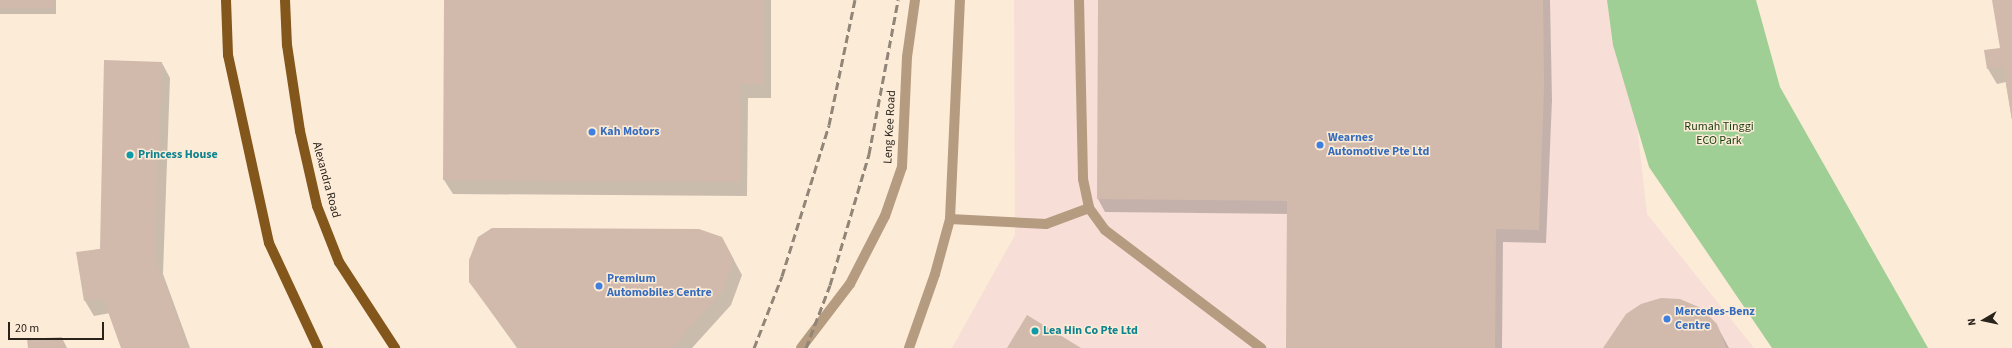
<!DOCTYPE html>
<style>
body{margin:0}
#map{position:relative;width:2012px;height:348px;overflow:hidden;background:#fcebd7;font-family:"Source Sans 3",sans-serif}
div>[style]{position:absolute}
.commercial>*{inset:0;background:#f7ded7}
.green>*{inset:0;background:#9fcf94}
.shadow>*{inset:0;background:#0003;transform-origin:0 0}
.building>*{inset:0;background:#d1baac;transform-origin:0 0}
.service>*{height:10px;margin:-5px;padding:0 5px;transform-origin:5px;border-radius:5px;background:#b59b80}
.tertiary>*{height:10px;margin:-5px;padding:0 5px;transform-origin:5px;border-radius:5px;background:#b59b80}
.primary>*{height:10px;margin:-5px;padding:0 5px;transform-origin:5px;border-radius:5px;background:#83561b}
.rail>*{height:3px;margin-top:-1.5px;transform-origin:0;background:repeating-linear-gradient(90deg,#918578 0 8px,transparent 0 12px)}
.dots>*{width:11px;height:11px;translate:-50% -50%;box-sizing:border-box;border:2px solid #fcebd7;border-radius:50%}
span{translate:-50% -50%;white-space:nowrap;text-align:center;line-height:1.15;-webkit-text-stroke:3px #fcebd7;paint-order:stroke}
.street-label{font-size:12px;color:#2a231c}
.park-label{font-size:12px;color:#163b0d}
.shop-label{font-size:12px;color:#366cbe;font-weight:700}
.left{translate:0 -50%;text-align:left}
.culture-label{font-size:12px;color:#0d838f;font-weight:700}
.north{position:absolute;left:1964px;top:300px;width:40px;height:40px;-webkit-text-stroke:3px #fcebd7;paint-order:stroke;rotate:261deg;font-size:11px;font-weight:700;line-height:16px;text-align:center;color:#2a231c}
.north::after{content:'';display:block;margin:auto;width:14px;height:18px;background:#2a231c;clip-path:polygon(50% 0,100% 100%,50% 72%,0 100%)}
.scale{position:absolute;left:8px;top:322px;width:96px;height:18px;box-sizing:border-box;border:2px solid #2a231c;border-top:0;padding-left:5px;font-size:12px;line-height:14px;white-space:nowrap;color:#2a231c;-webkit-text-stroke:3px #fcebd7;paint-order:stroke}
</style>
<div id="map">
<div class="commercial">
<div style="clip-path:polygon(1014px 0,1623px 0,1647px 214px,1754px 348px,952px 348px,1015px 235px)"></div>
</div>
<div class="green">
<div style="clip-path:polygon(1607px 0,1756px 0,1780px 87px,1928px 348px,1772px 348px,1649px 167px,1613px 45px)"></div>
</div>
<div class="shadow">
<div style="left:0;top:0;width:56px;height:14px"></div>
<div style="clip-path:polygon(445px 0,771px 0,771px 98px,748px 98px,747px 196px,453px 194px,444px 180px)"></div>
<div style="clip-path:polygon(1099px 0,1550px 0,1552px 100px,1546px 243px,1503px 242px,1502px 348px,1287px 348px,1288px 214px,1105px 212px,1098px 199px)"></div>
<div style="clip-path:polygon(1993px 0,2012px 0,2012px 120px,2006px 82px,1997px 84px,1988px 69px,2001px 48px)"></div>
<div style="clip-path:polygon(162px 63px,170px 78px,163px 274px,190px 348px,122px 348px,110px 313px,94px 316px,85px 301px,77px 253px,100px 249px)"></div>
<div style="clip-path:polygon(722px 238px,742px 275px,731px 305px,692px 348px,517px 348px,470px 282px)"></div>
<div style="clip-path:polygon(1716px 324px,1729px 348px,1604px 348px)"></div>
<div style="clip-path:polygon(62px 338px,67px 348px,29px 348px)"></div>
</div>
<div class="building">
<div style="left:0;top:0;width:53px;height:8px"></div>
<div style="clip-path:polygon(444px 0,763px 0,763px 84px,740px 84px,740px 182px,443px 180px)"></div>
<div style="clip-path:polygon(1098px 0,1543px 0,1544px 87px,1539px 230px,1496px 229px,1495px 348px,1286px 348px,1287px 201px,1097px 199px)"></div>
<div style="clip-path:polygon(1992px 0,2012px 0,2012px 120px,2003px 67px,1987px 69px,1984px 50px,2000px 48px)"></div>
<div style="clip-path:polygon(104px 60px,162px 62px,155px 258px,188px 348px,121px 348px,103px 298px,84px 301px,76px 252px,100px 249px)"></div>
<div style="clip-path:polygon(492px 228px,699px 229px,722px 237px,734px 260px,723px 290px,672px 348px,518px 348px,469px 282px,469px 260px,478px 237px)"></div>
<div style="clip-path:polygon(1661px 298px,1680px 299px,1701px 308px,1717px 324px,1726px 348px,1603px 348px,1626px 314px,1641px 304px)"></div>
<div style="clip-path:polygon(1027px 315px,1081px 348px,1007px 348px)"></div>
<div style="clip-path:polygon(62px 337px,63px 348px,28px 348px,27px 339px)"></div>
</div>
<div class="service">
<div style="left:1079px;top:0;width:179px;rotate:88.7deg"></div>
<div style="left:1083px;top:179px;width:30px;rotate:78deg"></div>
<div style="left:1089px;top:208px;width:27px;rotate:54deg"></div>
<div style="left:1105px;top:230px;width:196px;rotate:37.1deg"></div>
<div style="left:950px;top:219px;width:96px;rotate:3deg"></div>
<div style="left:1046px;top:224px;width:46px;rotate:-20.4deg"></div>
</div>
<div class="tertiary">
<div style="left:801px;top:348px;width:81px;rotate:-52.6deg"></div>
<div style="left:850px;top:284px;width:76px;rotate:-62.8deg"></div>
<div style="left:885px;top:216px;width:52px;rotate:-70.9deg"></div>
<div style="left:902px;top:167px;width:110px;rotate:-87.4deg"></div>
<div style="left:907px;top:57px;width:58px;rotate:-82deg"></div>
<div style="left:909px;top:348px;width:78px;rotate:-70.6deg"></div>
<div style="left:935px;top:274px;width:57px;rotate:-74.7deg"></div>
<div style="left:950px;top:219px;width:219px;rotate:-87.4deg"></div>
</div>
<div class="primary">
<div style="left:226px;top:0;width:55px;rotate:87.9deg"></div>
<div style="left:228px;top:55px;width:192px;rotate:77.7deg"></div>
<div style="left:269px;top:243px;width:116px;rotate:65deg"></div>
<div style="left:285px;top:0;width:45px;rotate:87.5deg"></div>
<div style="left:287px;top:45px;width:87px;rotate:81.4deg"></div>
<div style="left:300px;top:131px;width:77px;rotate:77.2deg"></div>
<div style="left:317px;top:206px;width:60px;rotate:68.6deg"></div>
<div style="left:339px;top:262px;width:103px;rotate:56.9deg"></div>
</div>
<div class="rail">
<div style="left:754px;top:348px;width:77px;rotate:-68.7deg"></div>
<div style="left:782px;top:276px;width:158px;rotate:-72.7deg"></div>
<div style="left:829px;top:125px;width:128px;rotate:-78.3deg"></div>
<div style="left:806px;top:348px;width:67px;rotate:-69.1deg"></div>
<div style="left:830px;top:285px;width:137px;rotate:-73.4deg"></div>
<div style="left:869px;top:154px;width:157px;rotate:-79.3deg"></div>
</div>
<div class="dots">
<div style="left:592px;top:132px;background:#3f7fe0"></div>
<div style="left:1320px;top:145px;background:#3f7fe0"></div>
<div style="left:130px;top:155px;background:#0f9aa8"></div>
<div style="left:599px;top:286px;background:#3f7fe0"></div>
<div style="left:1667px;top:319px;background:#3f7fe0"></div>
<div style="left:1035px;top:331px;background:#0f9aa8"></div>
</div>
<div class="street-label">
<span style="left:890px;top:127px;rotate:-87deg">Leng Kee Road</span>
<span style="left:326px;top:180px;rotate:75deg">Alexandra Road</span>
</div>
<div class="park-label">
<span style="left:1719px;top:134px">Rumah Tinggi<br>ECO Park</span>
</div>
<div class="shop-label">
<span class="left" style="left:600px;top:132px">Kah Motors</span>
<span class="left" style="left:1328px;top:145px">Wearnes<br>Automotive Pte Ltd</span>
<span class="left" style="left:607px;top:286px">Premium<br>Automobiles Centre</span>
<span class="left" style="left:1675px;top:319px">Mercedes-Benz<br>Centre</span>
</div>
<div class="culture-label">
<span class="left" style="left:138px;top:155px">Princess House</span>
<span class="left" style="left:1043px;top:331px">Lea Hin Co Pte Ltd</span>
</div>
<div class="north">N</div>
<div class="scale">20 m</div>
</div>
